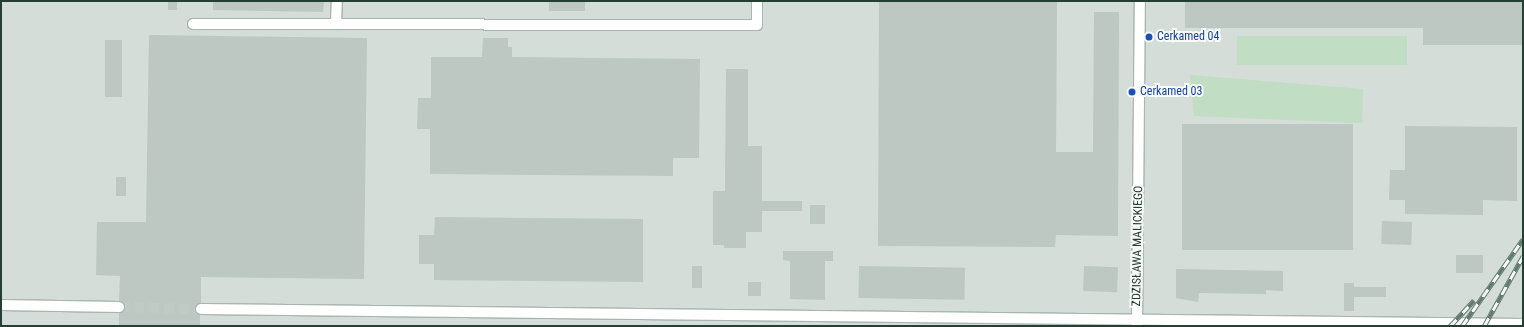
<!DOCTYPE html>
<meta charset="utf-8">
<style>
body{margin:0}
#map{position:relative;width:1524px;height:327px;overflow:hidden;background:#e6eee9;font-family:"Roboto Condensed",sans-serif}
div>[style]{position:absolute}
.built>*{inset:0;background:#d4ddd8;transform-origin:0 0}
.green>*{inset:0;background:#c1ddc3;transform-origin:0 0}
.building>*{inset:0;background:#bcc8c1;transform-origin:0 0}
.minor-tunnel>*{height:10px;margin-top:-5px;transform-origin:0;background:repeating-linear-gradient(90deg,#c0cbc5 0 10px,transparent 0 15px)}
.roads{filter:drop-shadow(1px 0 #a9b6af) drop-shadow(-1px 0 #a9b6af) drop-shadow(0 1px #a9b6af) drop-shadow(0 -1px #a9b6af)}
.minor>*{height:10px;margin:-5px;padding:0 5px;transform-origin:5px;border-radius:5px;background:#fff}
.rail>*{height:4.5px;margin-top:-2.25px;transform-origin:0;background:repeating-linear-gradient(90deg,#f7faf8 0 9px,#617a6e 0 18px);box-sizing:border-box;border-block:1px solid #617a6e}
.dots>*{width:11px;height:11px;translate:-50% -50%;box-sizing:border-box;border:2px solid #f7faf8;border-radius:50%}
span{translate:-50% -50%;white-space:nowrap;text-align:center;line-height:1.15;-webkit-text-stroke:4px #f7faf8;paint-order:stroke}
.transit-label{font-size:12px;color:#164399}
.left{translate:0 -50%;text-align:left}
.street-label{font-size:12px;color:#263f33}
.frame{position:absolute;inset:0;border:2px solid #263f33;pointer-events:none}
</style>
<div id="map">
<div class="built">
<div style="left:1px;top:1px;width:1522px;height:325px"></div>
</div>
<div class="green">
<div style="left:1237px;top:36px;width:170px;height:29px"></div>
<div style="clip-path:polygon(1190px 75px,1363px 89px,1362px 123px,1194px 116px)"></div>
</div>
<div class="building">
<div style="left:168px;top:1px;width:9px;height:9px"></div>
<div style="clip-path:polygon(213px 1px,324px 1px,323px 12px,213px 10px)"></div>
<div style="left:549px;top:1px;width:36px;height:10px"></div>
<div style="clip-path:polygon(879px 1px,1057px 1px,1056px 152px,1093px 152px,1094px 12px,1119px 12px,1118px 236px,1056px 235px,1055px 247px,878px 246px)"></div>
<div style="clip-path:polygon(1185px 1px,1523px 1px,1523px 45px,1423px 45px,1423px 28px,1185px 28px)"></div>
<div style="clip-path:polygon(149px 35px,367px 38px,364px 279px,201px 277px,201px 303px,195px 309px,200px 315px,200px 326px,119px 326px,119px 313px,125px 307px,119px 301px,120px 276px,96px 275px,97px 222px,146px 222px)"></div>
<div style="clip-path:polygon(483px 38px,508px 38px,508px 47px,512px 47px,512px 57px,700px 59px,699px 158px,673px 158px,673px 176px,430px 174px,430px 129px,417px 129px,418px 98px,431px 98px,431px 57px,482px 57px)"></div>
<div style="left:105px;top:40px;width:17px;height:57px"></div>
<div style="clip-path:polygon(726px 69px,748px 69px,748px 146px,762px 146px,762px 201px,802px 201px,802px 211px,762px 211px,762px 232px,746px 232px,746px 248px,724px 248px,724px 245px,713px 245px,713px 191px,725px 191px)"></div>
<div style="left:1182px;top:124px;width:171px;height:126px"></div>
<div style="clip-path:polygon(1405px 126px,1517px 127px,1517px 201px,1483px 200px,1483px 215px,1405px 214px,1405px 200px,1389px 200px,1390px 170px,1405px 170px)"></div>
<div style="left:116px;top:177px;width:10px;height:19px"></div>
<div style="left:810px;top:205px;width:15px;height:19px"></div>
<div style="clip-path:polygon(435px 217px,643px 219px,643px 282px,434px 280px,434px 264px,419px 264px,419px 235px,434px 235px)"></div>
<div style="left:1382px;top:221px;width:30px;height:23px;rotate:2deg"></div>
<div style="clip-path:polygon(783px 251px,833px 251px,833px 261px,825px 261px,825px 300px,790px 299px,790px 261px,783px 260px)"></div>
<div style="left:1456px;top:255px;width:27px;height:18px"></div>
<div style="left:692px;top:266px;width:10px;height:22px"></div>
<div style="left:859px;top:266px;width:106px;height:32px;rotate:1deg"></div>
<div style="left:1084px;top:266px;width:34px;height:25px;rotate:2deg"></div>
<div style="clip-path:polygon(1176px 269px,1283px 271px,1283px 291px,1266px 290px,1266px 294px,1199px 293px,1198px 302px,1176px 298px)"></div>
<div style="left:748px;top:282px;width:13px;height:14px"></div>
<div style="clip-path:polygon(1344px 283px,1354px 283px,1354px 287px,1386px 287px,1386px 297px,1354px 297px,1354px 311px,1344px 311px)"></div>
</div>
<div class="minor-tunnel">
<div style="left:119px;top:307px;width:82px;rotate:1.4deg"></div>
</div>
<div class="roads">
<div class="minor">
<div style="left:193px;top:24px;width:564px;rotate:0.1deg"></div>
<div style="left:757px;top:25px;width:24px;rotate:-90deg"></div>
<div style="left:336px;top:24px;width:23px;rotate:-88deg"></div>
<div style="left:1px;top:305px;width:118px;rotate:1deg"></div>
<div style="left:201px;top:309px;width:1322px;rotate:0.65deg"></div>
<div style="left:1137px;top:326px;width:325px;rotate:-89.5deg"></div>
</div>
</div>
<div class="rail">
<div style="left:1450px;top:326px;width:35px;rotate:-47deg"></div>
<div style="left:1462px;top:326px;width:106px;rotate:-55deg"></div>
<div style="left:1484px;top:326px;width:80px;rotate:-60.9deg"></div>
</div>
<div class="dots">
<div style="left:1149px;top:37px;background:#1a4fb4"></div>
<div style="left:1132px;top:92px;background:#1a4fb4"></div>
</div>
<div class="transit-label">
<span class="left" style="left:1157px;top:37px">Cerkamed 04</span>
<span class="left" style="left:1140px;top:92px">Cerkamed 03</span>
</div>
<div class="street-label">
<span style="left:1138px;top:246px;rotate:-89deg">ZDZISŁAWA MALICKIEGO</span>
</div>
<div class="frame"></div>
</div>
